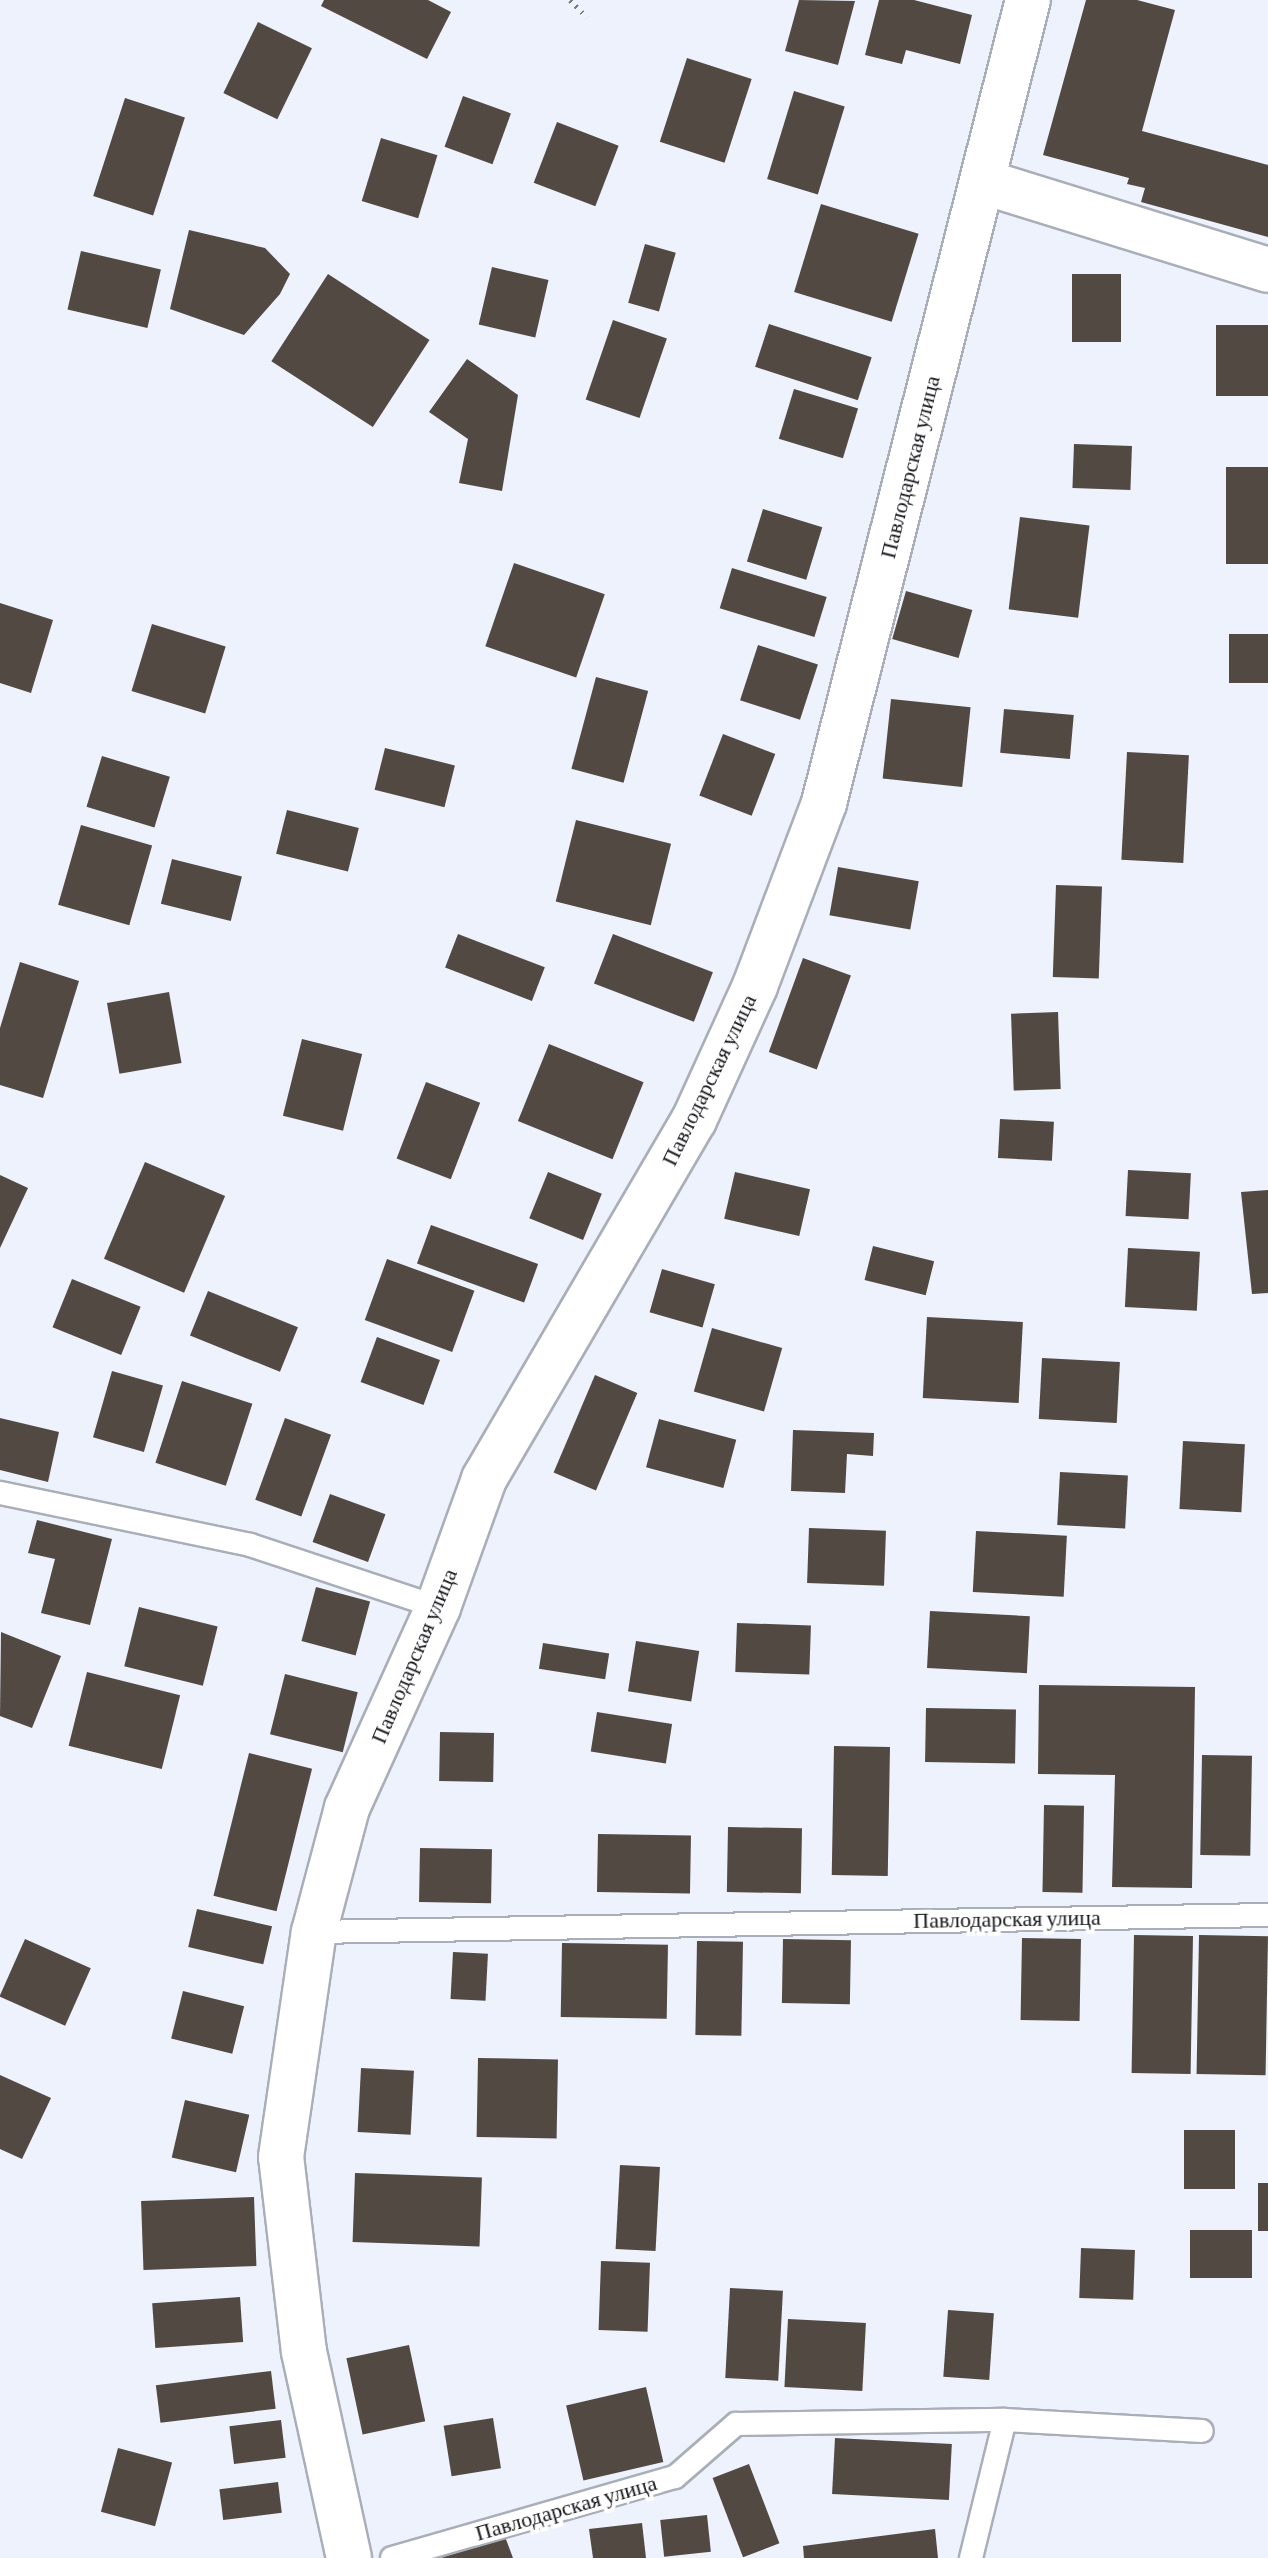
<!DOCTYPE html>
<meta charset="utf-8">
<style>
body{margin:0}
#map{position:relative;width:1268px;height:2558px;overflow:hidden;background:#edf2fd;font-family:"Crimson Pro",serif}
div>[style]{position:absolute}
.building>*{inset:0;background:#524943;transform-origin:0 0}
.path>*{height:5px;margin-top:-2.5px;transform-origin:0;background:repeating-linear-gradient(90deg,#767980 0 2px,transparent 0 8px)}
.roads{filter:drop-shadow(2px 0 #a9aeb8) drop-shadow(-2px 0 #a9aeb8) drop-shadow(0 2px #a9aeb8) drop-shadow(0 -2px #a9aeb8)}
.lane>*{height:22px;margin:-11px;padding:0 11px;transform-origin:11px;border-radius:11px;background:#fff}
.street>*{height:44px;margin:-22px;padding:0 22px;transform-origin:22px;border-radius:22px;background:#fff}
span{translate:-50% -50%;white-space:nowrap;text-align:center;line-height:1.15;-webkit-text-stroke:8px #fff;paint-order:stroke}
.street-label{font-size:22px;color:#141519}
</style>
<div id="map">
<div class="building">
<div style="clip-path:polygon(324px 0,428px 0,451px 12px,427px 59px,321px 6px)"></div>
<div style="clip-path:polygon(799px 0,855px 1px,838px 65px,785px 51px)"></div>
<div style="clip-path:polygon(879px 0,914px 0,972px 15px,960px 64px,906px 50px,902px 64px,865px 55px)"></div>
<div style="clip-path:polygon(1086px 0,1137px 0,1175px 10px,1142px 131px,1268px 165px,1268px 237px,1141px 202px,1145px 188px,1127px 184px,1129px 178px,1043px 155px)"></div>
<div style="left:258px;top:22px;width:60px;height:79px;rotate:26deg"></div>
<div style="left:687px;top:58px;width:68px;height:88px;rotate:18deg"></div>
<div style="left:794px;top:91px;width:53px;height:92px;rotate:17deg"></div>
<div style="left:463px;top:96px;width:51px;height:54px;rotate:20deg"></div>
<div style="left:125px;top:98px;width:63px;height:103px;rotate:18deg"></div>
<div style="left:557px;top:122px;width:66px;height:65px;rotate:21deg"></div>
<div style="left:381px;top:138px;width:59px;height:66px;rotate:17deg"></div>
<div style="left:821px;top:204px;width:102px;height:92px;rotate:17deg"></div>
<div style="clip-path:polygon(189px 230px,265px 248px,290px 274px,280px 294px,244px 335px,170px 309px)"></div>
<div style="left:645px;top:244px;width:32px;height:61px;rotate:16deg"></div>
<div style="left:81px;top:251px;width:82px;height:60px;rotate:13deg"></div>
<div style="left:492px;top:267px;width:58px;height:59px;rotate:13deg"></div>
<div style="left:328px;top:274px;width:121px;height:104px;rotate:33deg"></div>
<div style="left:1072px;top:274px;width:49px;height:68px"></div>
<div style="left:613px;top:320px;width:57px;height:84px;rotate:19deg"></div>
<div style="left:769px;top:324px;width:108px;height:45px;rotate:18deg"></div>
<div style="left:1268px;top:325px;width:71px;height:52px;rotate:90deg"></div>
<div style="clip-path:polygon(467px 359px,518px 395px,502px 491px,459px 483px,468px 439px,429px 412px)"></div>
<div style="left:794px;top:389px;width:67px;height:52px;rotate:17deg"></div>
<div style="left:1074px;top:444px;width:58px;height:44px;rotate:2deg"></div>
<div style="left:1268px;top:467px;width:97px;height:42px;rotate:90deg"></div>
<div style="left:763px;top:509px;width:62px;height:55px;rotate:17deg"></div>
<div style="left:1020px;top:517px;width:70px;height:93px;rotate:7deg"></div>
<div style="left:514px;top:563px;width:96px;height:88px;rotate:19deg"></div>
<div style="left:732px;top:568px;width:99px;height:42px;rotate:17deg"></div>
<div style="left:906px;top:591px;width:69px;height:50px;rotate:16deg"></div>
<div style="clip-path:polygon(0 603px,53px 620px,31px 693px,0 683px)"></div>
<div style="left:152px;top:624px;width:77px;height:70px;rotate:17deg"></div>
<div style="left:1268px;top:634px;width:49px;height:39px;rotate:90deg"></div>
<div style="left:758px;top:645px;width:63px;height:58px;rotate:18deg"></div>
<div style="left:596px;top:677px;width:54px;height:95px;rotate:15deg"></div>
<div style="left:891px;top:699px;width:80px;height:80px;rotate:6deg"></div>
<div style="left:1004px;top:709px;width:70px;height:44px;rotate:5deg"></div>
<div style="left:723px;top:734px;width:56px;height:66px;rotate:21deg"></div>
<div style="left:385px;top:748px;width:72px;height:43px;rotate:14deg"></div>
<div style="left:1127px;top:752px;width:62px;height:108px;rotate:3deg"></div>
<div style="left:102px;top:756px;width:71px;height:53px;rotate:17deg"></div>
<div style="left:287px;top:810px;width:74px;height:45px;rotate:14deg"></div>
<div style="left:576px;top:820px;width:98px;height:84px;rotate:14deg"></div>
<div style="left:81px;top:825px;width:74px;height:83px;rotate:16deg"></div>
<div style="left:172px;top:859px;width:72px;height:46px;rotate:14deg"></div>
<div style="left:838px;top:867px;width:82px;height:49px;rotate:10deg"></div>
<div style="left:1056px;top:885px;width:46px;height:92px;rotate:2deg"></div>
<div style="left:458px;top:934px;width:93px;height:36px;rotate:21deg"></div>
<div style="left:613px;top:934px;width:107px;height:53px;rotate:21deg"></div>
<div style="left:803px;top:958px;width:51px;height:100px;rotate:20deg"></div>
<div style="clip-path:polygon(20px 962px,79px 981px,43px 1098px,0 1085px,0 1028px)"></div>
<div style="left:169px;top:992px;width:72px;height:63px;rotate:80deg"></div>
<div style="left:1058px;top:1012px;width:77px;height:47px;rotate:88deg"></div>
<div style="left:302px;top:1039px;width:62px;height:79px;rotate:14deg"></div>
<div style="left:549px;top:1044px;width:102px;height:83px;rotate:22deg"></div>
<div style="left:426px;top:1082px;width:58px;height:82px;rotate:21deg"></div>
<div style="left:1000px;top:1119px;width:54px;height:39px;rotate:3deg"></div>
<div style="left:145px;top:1162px;width:87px;height:105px;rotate:23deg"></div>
<div style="left:1128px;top:1170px;width:63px;height:46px;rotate:3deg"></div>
<div style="left:548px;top:1172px;width:58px;height:50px;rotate:22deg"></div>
<div style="left:735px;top:1172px;width:77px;height:48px;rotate:13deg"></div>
<div style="clip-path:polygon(0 1175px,28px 1188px,0 1248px)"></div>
<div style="clip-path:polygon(1268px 1190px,1268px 1293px,1252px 1294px,1241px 1192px)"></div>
<div style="left:431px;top:1225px;width:114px;height:41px;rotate:20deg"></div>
<div style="left:873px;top:1246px;width:63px;height:35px;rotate:14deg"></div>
<div style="left:1128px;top:1248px;width:72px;height:59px;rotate:3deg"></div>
<div style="left:387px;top:1259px;width:93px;height:65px;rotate:20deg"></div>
<div style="left:662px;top:1269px;width:55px;height:45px;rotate:16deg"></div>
<div style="left:72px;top:1279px;width:74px;height:52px;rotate:22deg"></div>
<div style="left:208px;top:1291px;width:97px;height:48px;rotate:22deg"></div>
<div style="left:927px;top:1317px;width:96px;height:81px;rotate:3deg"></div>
<div style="left:712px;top:1328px;width:73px;height:66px;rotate:16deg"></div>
<div style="left:377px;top:1337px;width:67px;height:48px;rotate:20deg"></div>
<div style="left:1042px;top:1358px;width:78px;height:61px;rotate:3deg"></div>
<div style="left:112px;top:1371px;width:53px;height:69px;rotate:16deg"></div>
<div style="left:595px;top:1375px;width:46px;height:106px;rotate:23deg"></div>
<div style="left:182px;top:1381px;width:74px;height:86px;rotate:18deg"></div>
<div style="clip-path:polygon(0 1418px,59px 1432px,48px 1482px,0 1470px)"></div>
<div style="left:285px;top:1418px;width:49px;height:87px;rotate:20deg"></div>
<div style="left:659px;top:1419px;width:80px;height:50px;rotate:15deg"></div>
<div style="clip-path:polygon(793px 1430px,874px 1433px,873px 1456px,847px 1454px,845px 1493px,791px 1491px)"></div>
<div style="left:1183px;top:1441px;width:62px;height:68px;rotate:3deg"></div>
<div style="left:1060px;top:1472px;width:68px;height:53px;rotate:3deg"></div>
<div style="left:330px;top:1494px;width:59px;height:51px;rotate:20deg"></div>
<div style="clip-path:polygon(37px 1520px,112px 1539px,90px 1625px,41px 1613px,55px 1559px,28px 1553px)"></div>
<div style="left:809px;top:1528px;width:77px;height:55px;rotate:2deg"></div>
<div style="left:976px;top:1531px;width:91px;height:61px;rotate:3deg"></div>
<div style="left:316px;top:1587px;width:56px;height:56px;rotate:15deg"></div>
<div style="left:139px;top:1607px;width:81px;height:61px;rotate:14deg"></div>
<div style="left:930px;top:1611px;width:100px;height:57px;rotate:3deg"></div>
<div style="left:737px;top:1623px;width:74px;height:49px;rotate:2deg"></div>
<div style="clip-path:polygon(1px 1632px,61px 1656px,32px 1728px,0 1716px)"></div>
<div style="left:636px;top:1641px;width:64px;height:51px;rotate:9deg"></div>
<div style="left:543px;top:1643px;width:67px;height:26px;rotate:9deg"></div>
<div style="left:87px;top:1672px;width:96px;height:76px;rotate:14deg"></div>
<div style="left:285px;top:1674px;width:75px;height:62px;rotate:14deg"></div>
<div style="clip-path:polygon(1039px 1685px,1195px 1687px,1192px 1888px,1112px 1887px,1115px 1775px,1038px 1774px)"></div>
<div style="left:926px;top:1708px;width:90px;height:54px;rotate:1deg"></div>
<div style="left:597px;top:1712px;width:76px;height:40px;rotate:9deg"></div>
<div style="left:440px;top:1732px;width:54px;height:49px;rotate:1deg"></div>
<div style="left:834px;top:1746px;width:56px;height:129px;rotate:1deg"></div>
<div style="left:249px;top:1753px;width:65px;height:147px;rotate:14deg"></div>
<div style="left:1202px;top:1755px;width:50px;height:100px;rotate:1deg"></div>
<div style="left:1044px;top:1805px;width:40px;height:87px;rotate:1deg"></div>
<div style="left:728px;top:1827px;width:74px;height:65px;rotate:1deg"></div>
<div style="left:598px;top:1834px;width:93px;height:58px;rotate:1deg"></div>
<div style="left:420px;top:1848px;width:72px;height:54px;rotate:1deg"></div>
<div style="left:197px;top:1909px;width:77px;height:39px;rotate:13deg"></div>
<div style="left:1134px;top:1935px;width:59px;height:138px;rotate:1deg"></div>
<div style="left:1199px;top:1935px;width:69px;height:139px;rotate:1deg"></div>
<div style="left:1022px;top:1938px;width:59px;height:82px;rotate:1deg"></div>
<div style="left:25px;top:1939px;width:72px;height:63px;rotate:24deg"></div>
<div style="left:783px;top:1939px;width:68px;height:64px;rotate:1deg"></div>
<div style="left:697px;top:1941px;width:46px;height:94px;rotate:1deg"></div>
<div style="left:562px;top:1943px;width:106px;height:74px;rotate:1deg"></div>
<div style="left:453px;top:1952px;width:35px;height:47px;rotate:3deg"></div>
<div style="left:183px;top:1991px;width:63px;height:49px;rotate:14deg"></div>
<div style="left:478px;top:2058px;width:80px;height:79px;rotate:1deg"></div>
<div style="left:361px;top:2068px;width:53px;height:64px;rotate:3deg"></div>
<div style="clip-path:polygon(0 2075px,51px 2098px,22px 2159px,0 2149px)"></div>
<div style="left:185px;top:2100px;width:66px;height:59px;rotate:13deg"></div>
<div style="left:1184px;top:2130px;width:51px;height:59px"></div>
<div style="left:620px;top:2165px;width:40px;height:84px;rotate:3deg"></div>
<div style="left:355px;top:2173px;width:127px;height:69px;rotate:2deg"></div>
<div style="left:1258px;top:2183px;width:10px;height:48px"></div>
<div style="left:254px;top:2197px;width:69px;height:113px;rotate:88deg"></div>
<div style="left:1252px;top:2230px;width:48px;height:62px;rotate:90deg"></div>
<div style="left:1081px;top:2248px;width:54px;height:50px;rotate:2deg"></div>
<div style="left:601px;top:2261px;width:49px;height:69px;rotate:2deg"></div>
<div style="left:730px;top:2288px;width:53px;height:90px;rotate:3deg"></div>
<div style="left:240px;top:2297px;width:45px;height:88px;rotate:86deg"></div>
<div style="left:948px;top:2310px;width:46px;height:67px;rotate:4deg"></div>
<div style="left:788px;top:2319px;width:78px;height:68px;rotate:3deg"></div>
<div style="left:409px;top:2345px;width:78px;height:64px;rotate:78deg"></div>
<div style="left:271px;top:2371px;width:38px;height:116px;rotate:83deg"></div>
<div style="left:646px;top:2387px;width:77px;height:82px;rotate:77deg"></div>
<div style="left:493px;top:2418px;width:51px;height:50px;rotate:81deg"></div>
<div style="left:281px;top:2420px;width:38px;height:52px;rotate:83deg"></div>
<div style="left:835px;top:2438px;width:117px;height:56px;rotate:3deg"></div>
<div style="left:118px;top:2448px;width:56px;height:66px;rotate:15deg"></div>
<div style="left:749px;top:2464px;width:85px;height:39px;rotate:69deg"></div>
<div style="left:278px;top:2482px;width:31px;height:59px;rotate:83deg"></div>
<div style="left:707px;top:2515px;width:37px;height:47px;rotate:84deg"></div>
<div style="clip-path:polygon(642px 2523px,646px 2558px,593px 2558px,589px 2529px)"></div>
<div style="clip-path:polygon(935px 2529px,938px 2558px,804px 2558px,803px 2546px)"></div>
<div style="clip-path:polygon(504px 2534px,513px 2558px,441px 2558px)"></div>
</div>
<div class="path">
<div style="left:570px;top:0;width:24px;rotate:45deg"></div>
</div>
<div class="roads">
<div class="lane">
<div style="left:0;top:1493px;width:255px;rotate:11.7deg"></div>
<div style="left:250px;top:1545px;width:198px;rotate:18.3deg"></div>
<div style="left:314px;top:1932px;width:954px;rotate:-1.02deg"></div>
<div style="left:392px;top:2558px;width:294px;rotate:-16deg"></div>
<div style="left:675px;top:2477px;width:81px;rotate:-41deg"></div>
<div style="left:736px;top:2424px;width:269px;rotate:-0.9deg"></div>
<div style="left:1005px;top:2420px;width:197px;rotate:3.2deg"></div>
<div style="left:971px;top:2558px;width:142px;rotate:-76.2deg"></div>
</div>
<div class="street">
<div style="left:984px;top:182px;width:297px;rotate:17.2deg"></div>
<div style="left:349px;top:2558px;width:211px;rotate:-102.3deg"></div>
<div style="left:304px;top:2352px;width:196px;rotate:-96.7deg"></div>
<div style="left:281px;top:2157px;width:227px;rotate:-81.7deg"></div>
<div style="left:314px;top:1932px;width:128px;rotate:-75.1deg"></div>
<div style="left:347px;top:1808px;width:221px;rotate:-65.6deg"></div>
<div style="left:438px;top:1607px;width:136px;rotate:-70.2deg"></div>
<div style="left:484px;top:1479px;width:416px;rotate:-59.7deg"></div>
<div style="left:694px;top:1120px;width:147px;rotate:-65.5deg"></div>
<div style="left:755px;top:986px;width:196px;rotate:-69.3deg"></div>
<div style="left:824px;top:803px;width:829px;rotate:-75.75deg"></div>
</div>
</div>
<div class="street-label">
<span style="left:910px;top:467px;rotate:-76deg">Павлодарская улица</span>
<span style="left:709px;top:1080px;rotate:-64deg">Павлодарская улица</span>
<span style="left:414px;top:1656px;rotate:-67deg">Павлодарская улица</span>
<span style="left:1007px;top:1919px;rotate:-1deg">Павлодарская улица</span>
<span style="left:566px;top:2508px;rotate:-16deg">Павлодарская улица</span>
</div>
</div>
